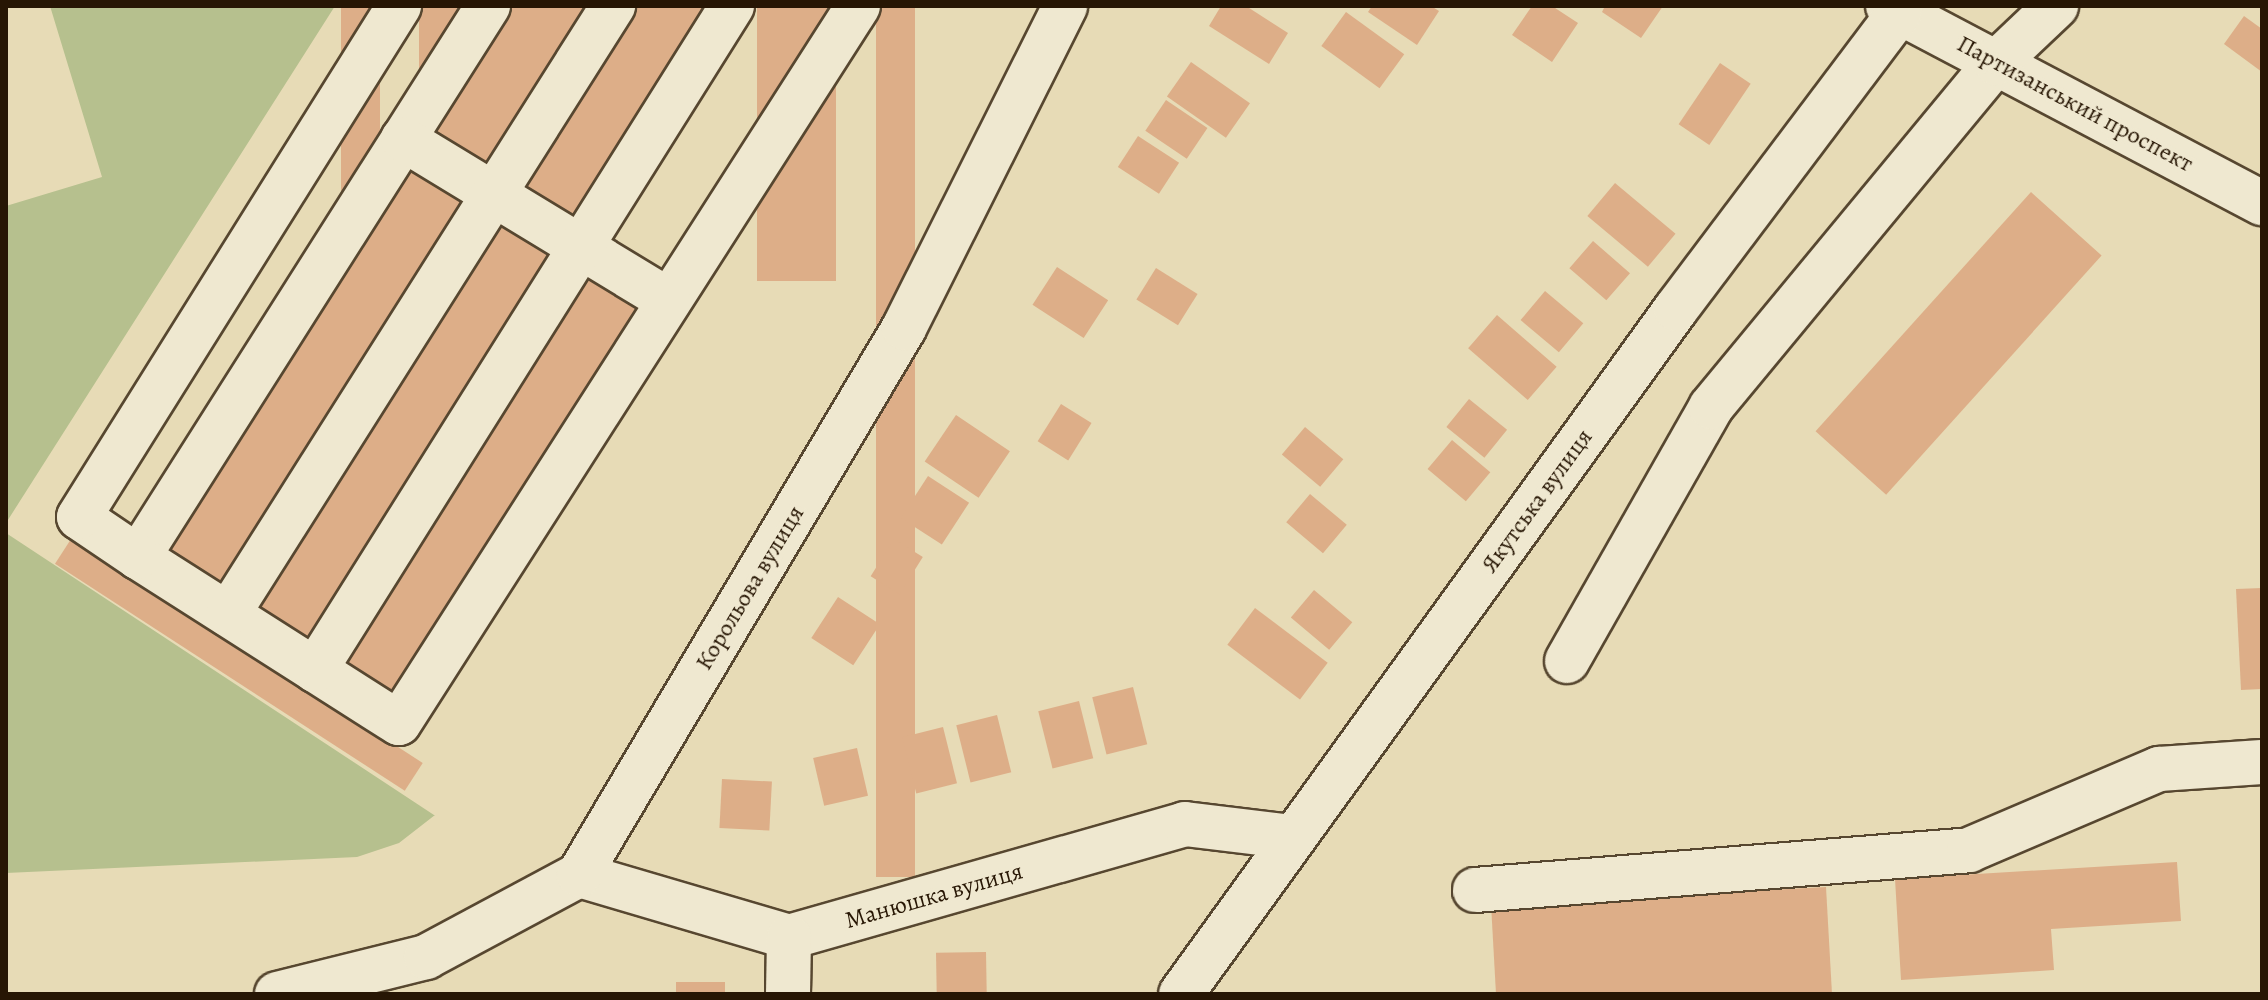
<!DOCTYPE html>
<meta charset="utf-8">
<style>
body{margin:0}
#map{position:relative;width:2268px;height:1000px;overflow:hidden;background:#e7dbb6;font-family:Alegreya,serif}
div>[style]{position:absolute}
.green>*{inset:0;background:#b6c08e}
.building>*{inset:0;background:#ddae88;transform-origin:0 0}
.roads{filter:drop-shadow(2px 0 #574730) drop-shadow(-2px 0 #574730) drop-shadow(0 2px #574730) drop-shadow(0 -2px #574730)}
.minor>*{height:44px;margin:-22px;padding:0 22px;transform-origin:22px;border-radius:22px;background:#efe8d0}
span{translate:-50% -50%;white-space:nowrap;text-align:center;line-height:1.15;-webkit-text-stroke:8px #efe8d0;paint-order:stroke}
.street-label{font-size:24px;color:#271604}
.frame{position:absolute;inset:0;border:8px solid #271604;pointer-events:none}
</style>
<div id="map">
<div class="green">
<div style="clip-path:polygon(50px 6px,335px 6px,6px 523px,6px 206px,102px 177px)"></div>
<div style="clip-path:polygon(6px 533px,434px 815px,435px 815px,399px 843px,357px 857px,6px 873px)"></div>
</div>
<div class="building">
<div style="left:341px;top:6px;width:39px;height:565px"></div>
<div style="left:419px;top:6px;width:39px;height:593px"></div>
<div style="clip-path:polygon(512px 6px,591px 6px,486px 174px,429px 138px)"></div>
<div style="clip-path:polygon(636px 6px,715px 6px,577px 228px,520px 192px)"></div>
<div style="left:757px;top:6px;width:79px;height:275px"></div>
<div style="left:876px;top:6px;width:39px;height:871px"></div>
<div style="clip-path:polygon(1221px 6px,1246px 6px,1288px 33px,1269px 64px,1209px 26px)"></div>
<div style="clip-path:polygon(1372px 6px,1431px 6px,1439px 11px,1417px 45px,1368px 12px)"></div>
<div style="clip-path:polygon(1532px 6px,1552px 6px,1578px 23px,1552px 62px,1512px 35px)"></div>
<div style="clip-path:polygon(1605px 6px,1663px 6px,1641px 38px,1602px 12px)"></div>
<div style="left:1346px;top:12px;width:72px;height:42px;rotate:36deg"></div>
<div style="clip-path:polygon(2244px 16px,2262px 29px,2262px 72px,2224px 44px)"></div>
<div style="left:1191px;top:62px;width:72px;height:42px;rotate:35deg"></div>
<div style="left:1720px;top:63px;width:37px;height:74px;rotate:34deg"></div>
<div style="left:1166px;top:100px;width:50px;height:37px;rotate:34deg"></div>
<div style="left:1138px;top:136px;width:49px;height:37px;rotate:33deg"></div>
<div style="left:413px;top:163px;width:67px;height:465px;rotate:33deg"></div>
<div style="left:1615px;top:183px;width:79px;height:43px;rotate:40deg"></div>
<div style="left:2031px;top:192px;width:95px;height:322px;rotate:42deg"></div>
<div style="left:501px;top:217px;width:67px;height:466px;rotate:32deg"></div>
<div style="left:1593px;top:241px;width:49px;height:36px;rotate:41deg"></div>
<div style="left:1057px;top:267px;width:61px;height:45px;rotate:33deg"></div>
<div style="left:1156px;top:268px;width:49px;height:37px;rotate:32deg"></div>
<div style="left:591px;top:270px;width:67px;height:467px;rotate:33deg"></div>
<div style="left:1545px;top:291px;width:50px;height:38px;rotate:40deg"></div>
<div style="left:1497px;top:315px;width:79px;height:44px;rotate:41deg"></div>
<div style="left:1469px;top:399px;width:49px;height:36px;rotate:39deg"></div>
<div style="left:1061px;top:404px;width:36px;height:44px;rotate:32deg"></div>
<div style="left:956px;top:415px;width:65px;height:56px;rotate:34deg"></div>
<div style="left:1305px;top:427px;width:50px;height:36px;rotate:40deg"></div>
<div style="left:1452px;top:440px;width:50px;height:38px;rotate:40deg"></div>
<div style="left:928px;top:476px;width:49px;height:50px;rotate:33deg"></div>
<div style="left:1310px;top:494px;width:48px;height:37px;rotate:40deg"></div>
<div style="left:73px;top:536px;width:417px;height:33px;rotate:33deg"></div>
<div style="left:894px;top:539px;width:34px;height:44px;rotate:32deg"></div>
<div style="clip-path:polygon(2262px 588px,2262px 689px,2241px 690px,2236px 589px)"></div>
<div style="left:1314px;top:590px;width:50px;height:36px;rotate:40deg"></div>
<div style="left:838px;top:597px;width:50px;height:49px;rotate:33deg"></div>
<div style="left:1255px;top:608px;width:91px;height:46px;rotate:37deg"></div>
<div style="left:1133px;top:687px;width:59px;height:42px;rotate:76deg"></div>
<div style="left:1079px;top:701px;width:59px;height:42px;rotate:76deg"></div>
<div style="left:997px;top:715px;width:59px;height:42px;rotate:76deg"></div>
<div style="left:943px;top:727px;width:58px;height:42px;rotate:76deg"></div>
<div style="left:857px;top:748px;width:49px;height:45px;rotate:77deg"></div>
<div style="left:722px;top:779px;width:50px;height:49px;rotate:3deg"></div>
<div style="clip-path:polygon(2177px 862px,2181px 921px,2051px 929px,2054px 970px,1901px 980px,1895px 879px)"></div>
<div style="clip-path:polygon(1826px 887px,1832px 994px,1496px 994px,1491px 904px)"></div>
<div style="left:986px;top:952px;width:42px;height:50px;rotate:89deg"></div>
<div style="left:725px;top:982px;width:12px;height:49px;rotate:90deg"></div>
</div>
<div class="roads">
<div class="minor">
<div style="left:488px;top:6px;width:653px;rotate:122.42deg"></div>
<div style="left:138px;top:557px;width:309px;rotate:32.5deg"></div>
<div style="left:399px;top:723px;width:851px;rotate:-57.37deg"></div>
<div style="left:1888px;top:6px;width:423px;rotate:27.8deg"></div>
<div style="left:403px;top:139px;width:311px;rotate:31.3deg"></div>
<div style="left:138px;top:557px;width:71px;rotate:-145.9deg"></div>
<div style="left:79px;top:517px;width:603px;rotate:-57.94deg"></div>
<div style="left:228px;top:614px;width:720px;rotate:-57.66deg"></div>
<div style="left:1567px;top:661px;width:292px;rotate:-60.4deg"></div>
<div style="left:1711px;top:407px;width:447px;rotate:-50.4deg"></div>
<div style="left:1996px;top:63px;width:83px;rotate:-43.5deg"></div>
<div style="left:315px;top:670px;width:784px;rotate:-57.87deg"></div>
<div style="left:579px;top:875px;width:219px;rotate:16.4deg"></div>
<div style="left:789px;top:937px;width:412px;rotate:-15.9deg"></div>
<div style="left:1185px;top:824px;width:108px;rotate:6.9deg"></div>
<div style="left:1475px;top:890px;width:496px;rotate:-4.6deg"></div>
<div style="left:1969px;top:850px;width:207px;rotate:-23.1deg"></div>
<div style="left:2159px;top:769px;width:103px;rotate:-3.9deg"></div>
<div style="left:277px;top:994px;width:154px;rotate:-13.9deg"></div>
<div style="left:426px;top:957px;width:174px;rotate:-28.2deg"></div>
<div style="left:579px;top:875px;width:636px;rotate:-59.28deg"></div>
<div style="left:904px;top:328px;width:360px;rotate:-63.4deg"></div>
<div style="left:788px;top:994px;width:57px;rotate:-89deg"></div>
<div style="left:1181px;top:994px;width:845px;rotate:-54.15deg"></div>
<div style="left:1676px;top:309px;width:372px;rotate:-53deg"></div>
</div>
</div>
<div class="street-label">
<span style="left:2075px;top:104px;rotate:28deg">Партизанський проспект</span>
<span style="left:1537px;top:501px;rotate:-54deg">Якутська вулиця</span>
<span style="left:750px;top:588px;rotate:-59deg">Корольова вулиця</span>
<span style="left:934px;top:896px;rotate:-16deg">Манюшка вулиця</span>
</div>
<div class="frame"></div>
</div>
